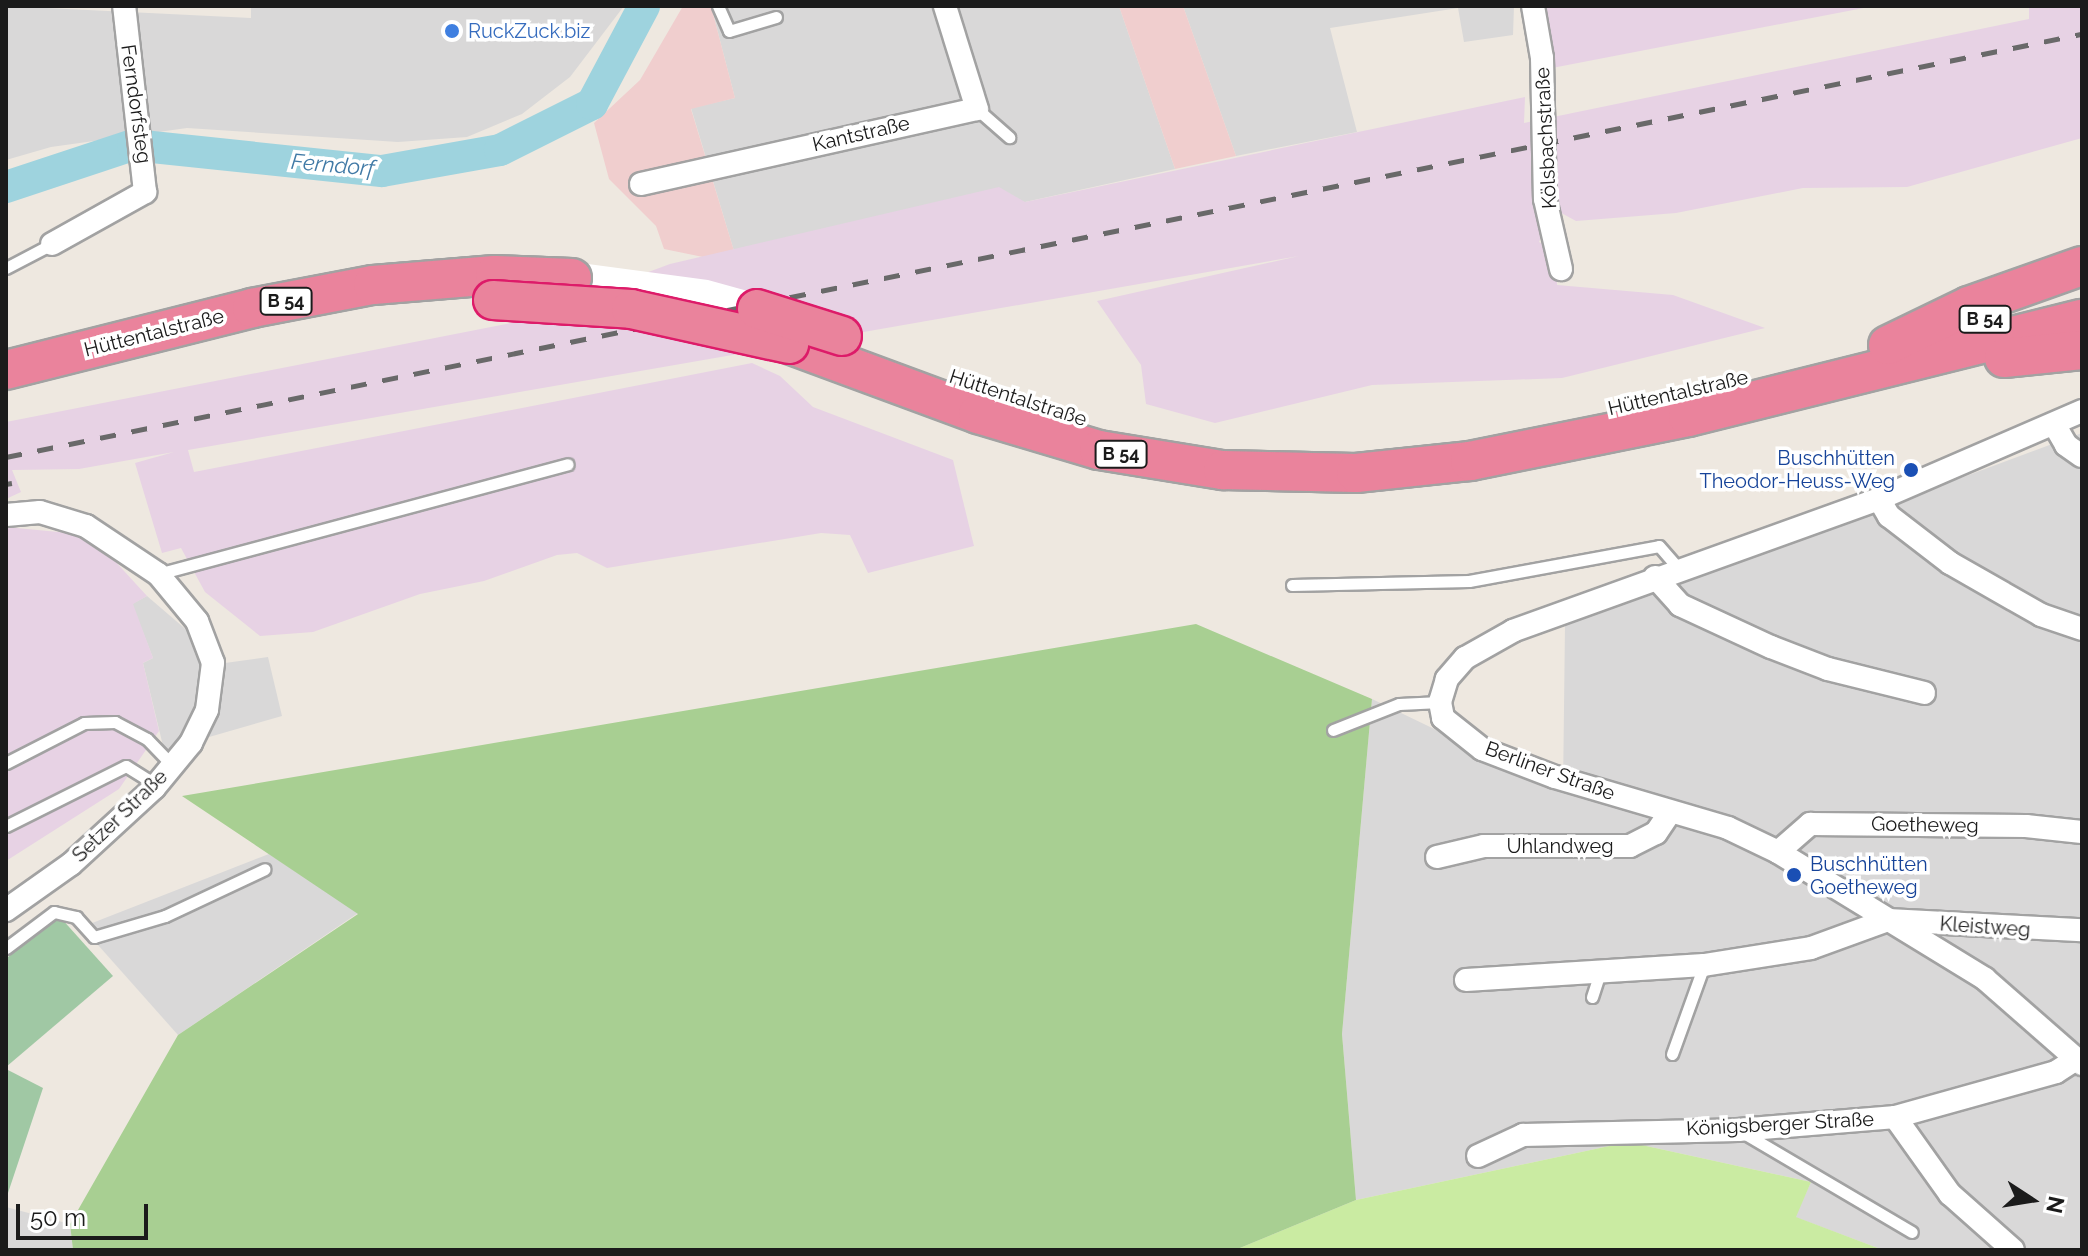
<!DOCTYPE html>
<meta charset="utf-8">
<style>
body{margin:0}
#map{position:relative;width:2088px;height:1256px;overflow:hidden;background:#eee8e0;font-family:Raleway,sans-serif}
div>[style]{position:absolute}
.residential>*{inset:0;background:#d9d8d8}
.commercial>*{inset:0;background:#f0cece}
.industrial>*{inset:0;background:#e7d2e4}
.grass>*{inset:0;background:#caeba2}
.forest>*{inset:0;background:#a8cf92}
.cemetery>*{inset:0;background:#a0c8a4}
.pier>*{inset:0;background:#fff}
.river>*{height:32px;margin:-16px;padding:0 16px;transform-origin:16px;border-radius:16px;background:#9ed3de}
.roads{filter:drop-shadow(2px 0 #a2a2a2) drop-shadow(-2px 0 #a2a2a2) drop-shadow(0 2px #a2a2a2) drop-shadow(0 -2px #a2a2a2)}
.lane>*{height:11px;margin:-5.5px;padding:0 5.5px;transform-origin:5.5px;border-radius:5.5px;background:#fff}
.street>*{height:22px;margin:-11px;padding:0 11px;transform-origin:11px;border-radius:11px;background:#fff}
.highway>*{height:38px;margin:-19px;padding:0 19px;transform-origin:19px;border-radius:19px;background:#ea839c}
.rail>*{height:5px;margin-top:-2.5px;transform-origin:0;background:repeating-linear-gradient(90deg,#696969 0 16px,transparent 0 32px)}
.bridges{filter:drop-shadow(2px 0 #dd1b69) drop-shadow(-2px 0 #dd1b69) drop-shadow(0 2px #dd1b69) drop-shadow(0 -2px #dd1b69)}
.highway-bridge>*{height:38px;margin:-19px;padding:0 19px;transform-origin:19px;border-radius:19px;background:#ea839c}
.dots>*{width:22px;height:22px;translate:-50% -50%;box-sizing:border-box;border:4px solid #fff;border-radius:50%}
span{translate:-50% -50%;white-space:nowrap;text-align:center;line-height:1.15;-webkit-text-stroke:7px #fff;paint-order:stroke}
.shield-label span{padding:2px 6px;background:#fff;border:2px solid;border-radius:6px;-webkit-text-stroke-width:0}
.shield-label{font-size:18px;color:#1b1b1b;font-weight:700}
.shop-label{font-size:20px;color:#366cbe}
.left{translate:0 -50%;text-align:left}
.street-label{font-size:20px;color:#1b1b1b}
.transit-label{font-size:20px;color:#164399}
.right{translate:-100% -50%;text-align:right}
.water-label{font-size:22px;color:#417aa6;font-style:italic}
.frame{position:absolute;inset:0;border:8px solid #1b1b1b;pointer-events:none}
.north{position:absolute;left:1992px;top:1160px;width:80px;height:80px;-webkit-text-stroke:6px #fff;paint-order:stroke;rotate:102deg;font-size:22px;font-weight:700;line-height:32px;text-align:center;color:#1b1b1b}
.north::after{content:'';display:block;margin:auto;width:28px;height:36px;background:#1b1b1b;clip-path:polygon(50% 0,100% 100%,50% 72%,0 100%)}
.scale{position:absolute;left:16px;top:1204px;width:132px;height:36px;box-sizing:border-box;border:4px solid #1b1b1b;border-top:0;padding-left:10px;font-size:24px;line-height:28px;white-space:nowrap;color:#1b1b1b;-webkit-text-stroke:6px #fff;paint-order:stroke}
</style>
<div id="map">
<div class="residential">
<div style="clip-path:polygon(6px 6px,251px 18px,251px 6px,624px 6px,570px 77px,522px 114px,467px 137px,398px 142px,187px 128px,51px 147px,6px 160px)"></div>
<div style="clip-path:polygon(711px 6px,1119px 6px,1175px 169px,1025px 202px,995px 196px,734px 251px,691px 108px,735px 98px)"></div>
<div style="clip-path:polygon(1183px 6px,1514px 6px,1513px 35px,1464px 42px,1458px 8px,1330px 28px,1357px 132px,1236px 156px)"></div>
<div style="clip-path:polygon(2082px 433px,2082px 1250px,1883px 1250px,1795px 1217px,1811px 1182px,1628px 1142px,1356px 1200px,1342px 1034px,1372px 699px,1563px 791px,1565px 625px)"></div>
<div style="clip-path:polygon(147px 596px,225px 663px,268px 657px,282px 716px,164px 750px,143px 663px,153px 658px,132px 604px)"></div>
<div style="clip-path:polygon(269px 854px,358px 913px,178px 1035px,82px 927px)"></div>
<div style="clip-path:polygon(6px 1207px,70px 1224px,73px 1250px,6px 1250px)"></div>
</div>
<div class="commercial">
<div style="clip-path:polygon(683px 6px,711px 6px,735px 98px,691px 109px,734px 251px,703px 257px,664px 249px,656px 226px,609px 179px,594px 123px,640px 80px)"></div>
<div style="clip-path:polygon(1119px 6px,1183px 6px,1236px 156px,1175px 169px)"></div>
</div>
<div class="industrial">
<div style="clip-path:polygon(1542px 6px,1874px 6px,1552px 68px)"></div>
<div style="clip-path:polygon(2029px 6px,2082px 6px,2082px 138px,1907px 187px,1803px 188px,1676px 213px,1576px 221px,1554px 209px,1539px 242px,1556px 252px,1557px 285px,1673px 295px,1765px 328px,1562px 378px,1372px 385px,1215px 423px,1146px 404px,1141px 365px,1097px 301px,1299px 256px,188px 450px,194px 472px,752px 363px,780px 376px,813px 407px,953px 460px,974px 546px,868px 573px,850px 535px,821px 533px,607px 568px,577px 553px,557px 555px,484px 581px,420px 594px,313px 632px,260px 636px,205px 592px,181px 548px,162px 553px,135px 463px,174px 452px,79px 469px,12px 470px,21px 492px,6px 499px,6px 422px,511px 323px,670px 264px,999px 187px,1025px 202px,1525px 97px,1524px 123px,2029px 19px)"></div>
<div style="clip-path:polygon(6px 527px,69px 533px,102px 547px,147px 596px,133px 604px,153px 658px,143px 663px,159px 731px,119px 789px,6px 861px)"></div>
</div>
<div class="grass">
<div style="clip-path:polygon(1628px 1142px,1811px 1182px,1796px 1217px,1883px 1250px,1235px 1250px,1356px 1200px)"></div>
</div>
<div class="forest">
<div style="clip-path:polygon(1196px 624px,1372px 699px,1342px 1034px,1356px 1200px,1235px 1250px,73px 1250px,70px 1224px,178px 1035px,358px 914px,182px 796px)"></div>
</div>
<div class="cemetery">
<div style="clip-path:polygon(61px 918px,113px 976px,6px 1067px,6px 959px,46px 920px)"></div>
<div style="clip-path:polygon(6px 1069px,43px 1088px,7px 1196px,6px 1195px)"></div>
</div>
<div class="pier">
<div style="clip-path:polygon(573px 262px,708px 280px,820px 311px,792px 335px,782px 363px,716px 344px,493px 300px)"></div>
</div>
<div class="river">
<div style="left:6px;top:187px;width:134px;rotate:-18.3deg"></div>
<div style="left:133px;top:145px;width:250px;rotate:6deg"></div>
<div style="left:382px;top:171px;width:120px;rotate:-10.1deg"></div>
<div style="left:500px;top:150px;width:103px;rotate:-26.6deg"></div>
<div style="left:592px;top:104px;width:111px;rotate:-62deg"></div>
</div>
<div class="roads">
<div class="lane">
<div style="left:718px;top:6px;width:27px;rotate:66deg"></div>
<div style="left:729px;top:31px;width:49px;rotate:-16.6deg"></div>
<div style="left:977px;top:109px;width:43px;rotate:41.2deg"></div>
<div style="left:6px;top:268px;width:52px;rotate:-27.6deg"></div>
<div style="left:158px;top:574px;width:424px;rotate:-15deg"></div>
<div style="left:1292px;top:585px;width:177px;rotate:-1.3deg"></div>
<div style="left:1469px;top:581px;width:193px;rotate:-10.4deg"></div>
<div style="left:1659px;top:546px;width:30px;rotate:49deg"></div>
<div style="left:1333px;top:730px;width:71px;rotate:-21.5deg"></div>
<div style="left:1399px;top:704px;width:41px;rotate:-2.8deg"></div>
<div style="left:6px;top:763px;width:88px;rotate:-27.1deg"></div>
<div style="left:84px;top:723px;width:31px;rotate:-2deg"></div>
<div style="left:115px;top:722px;width:36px;rotate:28deg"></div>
<div style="left:147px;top:739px;width:37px;rotate:46deg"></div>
<div style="left:6px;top:826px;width:134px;rotate:-26.6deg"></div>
<div style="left:126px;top:766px;width:36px;rotate:32deg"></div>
<div style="left:6px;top:948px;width:60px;rotate:-36.9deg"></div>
<div style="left:54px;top:912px;width:23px;rotate:13deg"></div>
<div style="left:76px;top:917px;width:27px;rotate:48deg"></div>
<div style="left:94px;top:937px;width:74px;rotate:-16.5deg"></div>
<div style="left:165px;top:916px;width:110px;rotate:-25.2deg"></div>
<div style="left:1592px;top:997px;width:22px;rotate:-72deg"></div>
<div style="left:1672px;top:1054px;width:95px;rotate:-70.2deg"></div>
<div style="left:1742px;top:1132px;width:197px;rotate:30.5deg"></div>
</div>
<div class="street">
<div style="left:1533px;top:6px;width:53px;rotate:80.2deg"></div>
<div style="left:1542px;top:58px;width:141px;rotate:88.8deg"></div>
<div style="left:1545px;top:199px;width:72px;rotate:77.1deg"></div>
<div style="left:641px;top:184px;width:344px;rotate:-12.6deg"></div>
<div style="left:977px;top:109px;width:108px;rotate:-107.3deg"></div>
<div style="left:52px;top:244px;width:107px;rotate:-29.2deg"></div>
<div style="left:145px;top:192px;width:187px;rotate:-96.4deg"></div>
<div style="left:2082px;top:411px;width:221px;rotate:156.6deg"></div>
<div style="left:1879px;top:499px;width:389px;rotate:160.2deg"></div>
<div style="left:1513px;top:631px;width:55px;rotate:150.6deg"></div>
<div style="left:1465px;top:658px;width:28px;rotate:131deg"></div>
<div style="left:1447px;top:679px;width:24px;rotate:107deg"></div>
<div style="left:1440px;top:702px;width:16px;rotate:79deg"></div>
<div style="left:1443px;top:718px;width:50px;rotate:38.5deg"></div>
<div style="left:1482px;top:749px;width:78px;rotate:21deg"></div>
<div style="left:1555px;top:777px;width:180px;rotate:16.4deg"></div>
<div style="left:1728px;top:828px;width:55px;rotate:25.6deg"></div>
<div style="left:1778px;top:852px;width:243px;rotate:31.5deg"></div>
<div style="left:1985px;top:979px;width:129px;rotate:41.2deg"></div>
<div style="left:2054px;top:424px;width:24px;rotate:60deg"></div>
<div style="left:2066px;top:445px;width:19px;rotate:35deg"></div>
<div style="left:1879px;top:499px;width:20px;rotate:60deg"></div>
<div style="left:1889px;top:516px;width:77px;rotate:37.6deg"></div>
<div style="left:1950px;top:563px;width:105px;rotate:29.7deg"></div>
<div style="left:2041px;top:615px;width:43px;rotate:18.9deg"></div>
<div style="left:6px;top:515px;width:34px;rotate:-5deg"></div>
<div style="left:40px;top:512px;width:48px;rotate:16.9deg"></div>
<div style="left:86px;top:526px;width:87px;rotate:33.7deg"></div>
<div style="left:158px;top:574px;width:61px;rotate:50.3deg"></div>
<div style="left:197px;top:621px;width:45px;rotate:69.1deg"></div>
<div style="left:213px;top:663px;width:47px;rotate:97.3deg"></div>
<div style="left:207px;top:710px;width:37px;rotate:116deg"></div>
<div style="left:191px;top:743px;width:58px;rotate:129.4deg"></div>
<div style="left:154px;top:788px;width:113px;rotate:137.5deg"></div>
<div style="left:71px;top:864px;width:80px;rotate:144.7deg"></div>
<div style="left:1655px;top:577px;width:38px;rotate:48deg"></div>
<div style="left:1680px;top:605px;width:100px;rotate:24.8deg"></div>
<div style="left:1771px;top:647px;width:61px;rotate:21.1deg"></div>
<div style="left:1828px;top:669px;width:99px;rotate:14deg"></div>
<div style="left:1778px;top:852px;width:43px;rotate:-41.2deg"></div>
<div style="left:1810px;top:824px;width:216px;rotate:0.5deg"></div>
<div style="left:2026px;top:826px;width:56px;rotate:6.1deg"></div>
<div style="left:1437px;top:857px;width:48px;rotate:-13.2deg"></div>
<div style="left:1484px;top:846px;width:146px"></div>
<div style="left:1630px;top:846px;width:29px;rotate:-27deg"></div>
<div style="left:1656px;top:833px;width:25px;rotate:-56deg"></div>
<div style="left:1466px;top:980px;width:238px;rotate:-3.6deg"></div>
<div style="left:1704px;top:965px;width:108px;rotate:-9deg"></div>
<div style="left:1811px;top:948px;width:82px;rotate:-20deg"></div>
<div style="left:1888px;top:920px;width:194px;rotate:3deg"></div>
<div style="left:1895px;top:1117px;width:95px;rotate:54.5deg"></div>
<div style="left:1950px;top:1194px;width:84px;rotate:41.6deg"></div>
<div style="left:1478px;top:1156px;width:50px;rotate:-25deg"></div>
<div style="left:1523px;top:1135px;width:215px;rotate:-1.3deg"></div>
<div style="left:1738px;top:1130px;width:158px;rotate:-4.7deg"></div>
<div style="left:1895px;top:1117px;width:167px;rotate:-15.6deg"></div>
<div style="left:2056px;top:1072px;width:24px;rotate:-33deg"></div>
</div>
<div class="highway">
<div style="left:789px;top:344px;width:202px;rotate:20.3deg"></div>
<div style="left:978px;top:414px;width:126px;rotate:16.6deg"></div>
<div style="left:1099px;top:450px;width:126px;rotate:9.2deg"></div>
<div style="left:1223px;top:470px;width:133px;rotate:1.3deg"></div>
<div style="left:1356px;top:473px;width:115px;rotate:-6deg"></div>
<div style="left:1470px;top:461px;width:222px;rotate:-11.4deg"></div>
<div style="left:1688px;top:417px;width:406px;rotate:-14deg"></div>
<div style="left:1888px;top:345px;width:90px;rotate:-25.7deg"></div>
<div style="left:1969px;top:306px;width:120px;rotate:-19.5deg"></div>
<div style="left:2004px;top:358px;width:78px;rotate:-5.9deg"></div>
<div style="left:6px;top:370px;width:254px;rotate:-14.1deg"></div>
<div style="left:252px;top:308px;width:123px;rotate:-10.8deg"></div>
<div style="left:373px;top:285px;width:122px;rotate:-4.7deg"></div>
<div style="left:495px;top:275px;width:77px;rotate:2.2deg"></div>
</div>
</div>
<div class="rail">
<div style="left:6px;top:457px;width:2119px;rotate:-11.52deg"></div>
<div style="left:6px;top:484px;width:6px;rotate:-9deg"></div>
</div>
<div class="bridges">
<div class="highway-bridge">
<div style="left:493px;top:300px;width:138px;rotate:3.7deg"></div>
<div style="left:631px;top:309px;width:162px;rotate:12.5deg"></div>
<div style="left:757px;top:309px;width:89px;rotate:17.6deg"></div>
</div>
</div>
<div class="dots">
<div style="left:452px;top:31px;background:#3f7fe0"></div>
<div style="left:1911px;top:470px;background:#1a4fb4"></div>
<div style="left:1794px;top:875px;background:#1a4fb4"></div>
</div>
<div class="shield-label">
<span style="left:286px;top:301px">B 54</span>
<span style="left:1985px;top:319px">B 54</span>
<span style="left:1121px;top:454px">B 54</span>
</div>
<div class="shop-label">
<span class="left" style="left:468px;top:31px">RuckZuck.biz</span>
</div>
<div class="street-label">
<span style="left:136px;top:104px;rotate:82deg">Ferndorfsteg</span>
<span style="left:861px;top:134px;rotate:-13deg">Kantstraße</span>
<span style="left:1546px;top:138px;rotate:-93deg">Kölsbachstraße</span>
<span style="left:154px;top:333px;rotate:-14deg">Hüttentalstraße</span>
<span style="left:1678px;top:393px;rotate:-13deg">Hüttentalstraße</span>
<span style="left:1018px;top:398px;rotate:18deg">Hüttentalstraße</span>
<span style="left:1550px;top:771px;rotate:20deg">Berliner Straße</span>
<span style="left:120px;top:816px;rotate:-44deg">Setzer Straße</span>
<span style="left:1925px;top:825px;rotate:1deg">Goetheweg</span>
<span style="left:1560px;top:846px">Uhlandweg</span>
<span style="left:1985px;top:927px;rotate:4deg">Kleistweg</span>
<span style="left:1780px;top:1124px;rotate:-3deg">Königsberger Straße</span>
</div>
<div class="transit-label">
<span class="right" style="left:1895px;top:470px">Buschhütten<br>Theodor-Heuss-Weg</span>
<span class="left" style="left:1810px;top:876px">Buschhütten<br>Goetheweg</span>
</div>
<div class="water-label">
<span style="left:333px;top:165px;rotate:5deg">Ferndorf</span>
</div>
<div class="frame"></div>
<div class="north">N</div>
<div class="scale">50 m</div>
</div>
